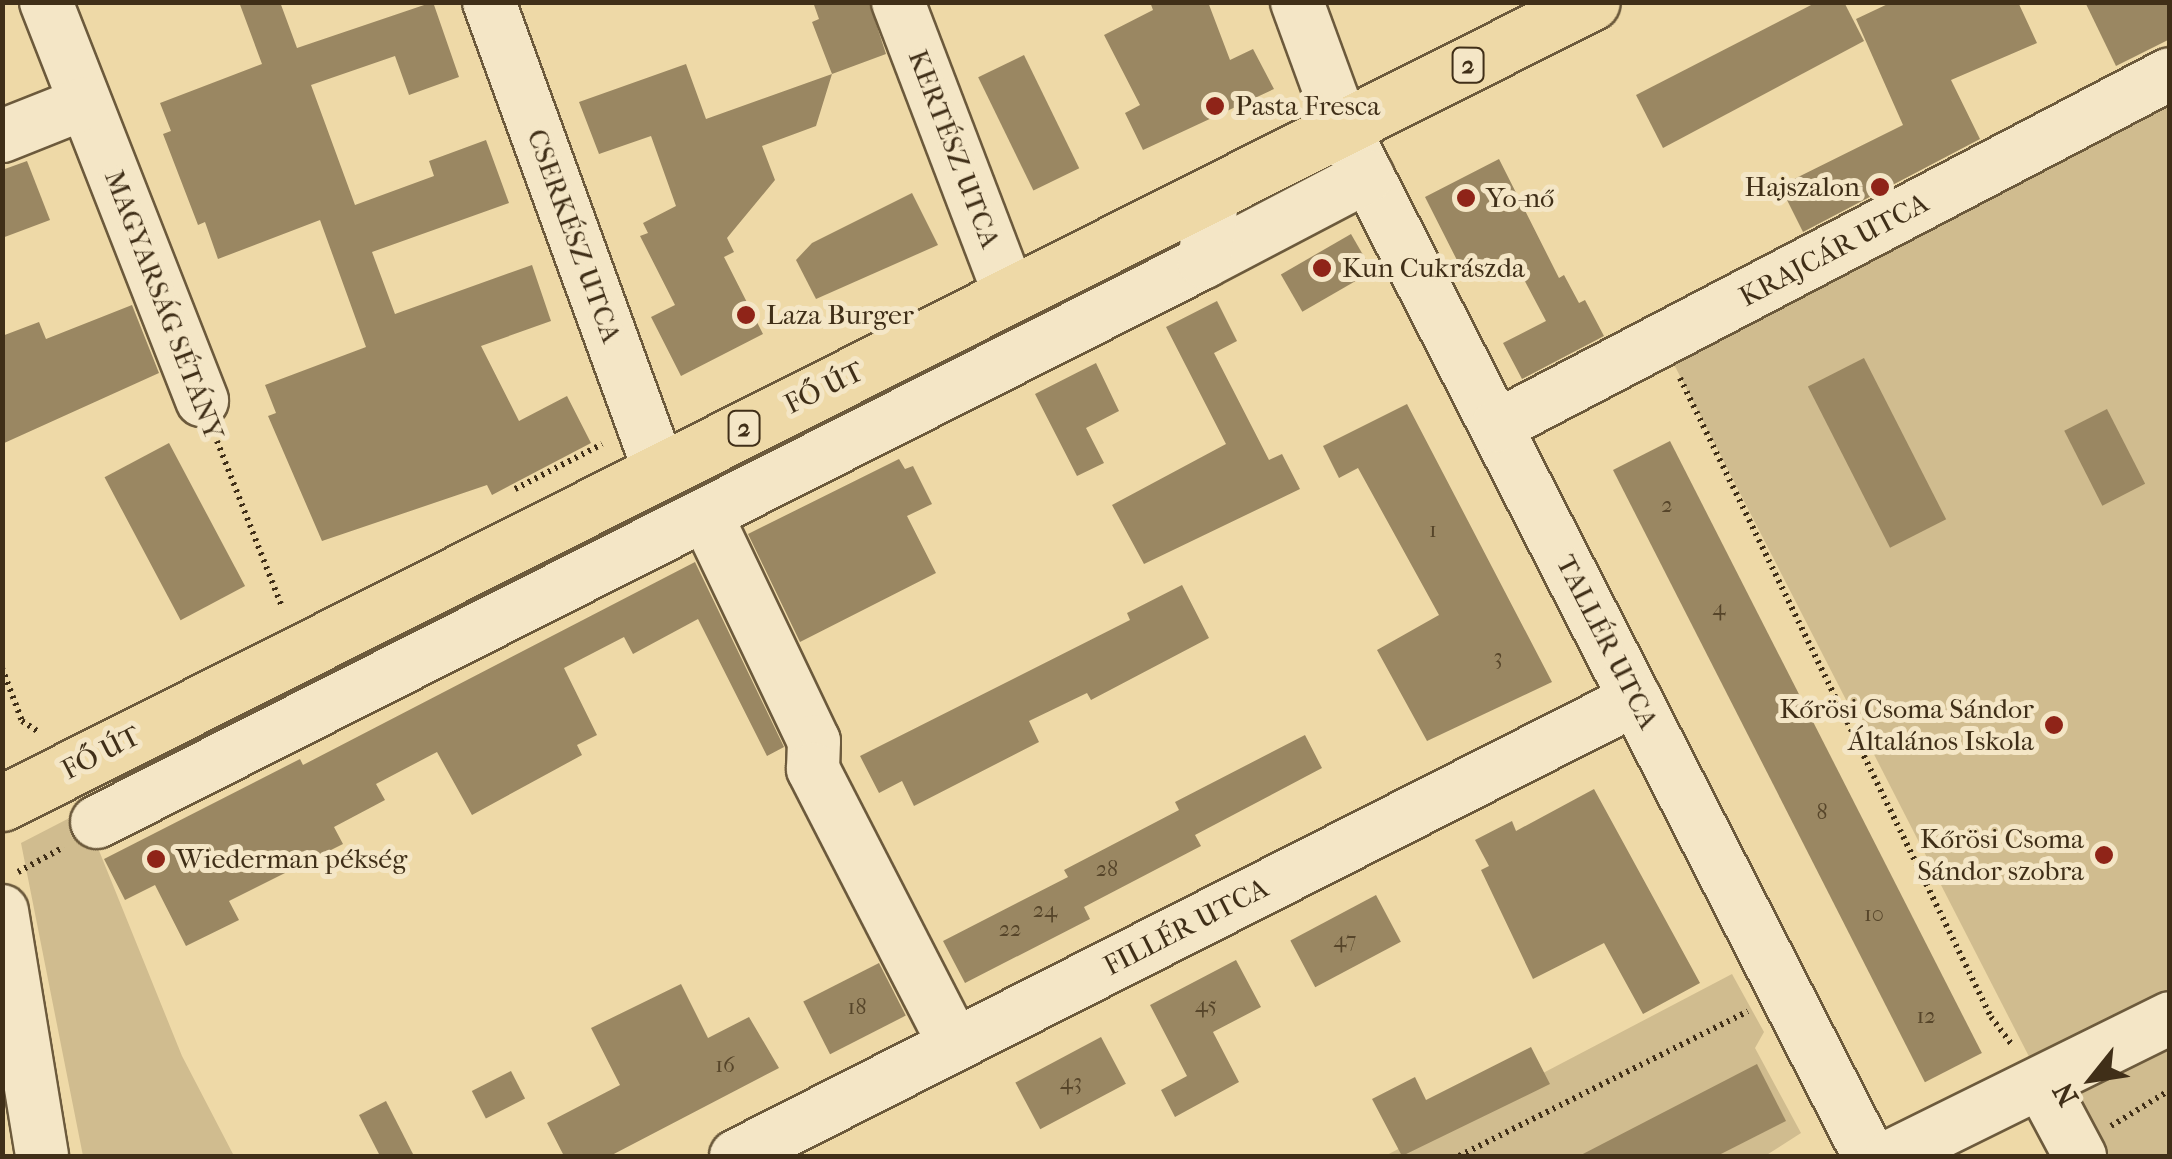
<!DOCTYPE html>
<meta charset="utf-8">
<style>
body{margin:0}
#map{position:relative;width:2172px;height:1159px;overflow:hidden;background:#eed9a7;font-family:"IM FELL French Canon",serif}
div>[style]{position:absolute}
.green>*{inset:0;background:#d0bc8f}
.building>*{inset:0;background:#9a8762;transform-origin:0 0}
.path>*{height:6px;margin-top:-3px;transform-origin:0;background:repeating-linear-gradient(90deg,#402f18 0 2.5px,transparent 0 7.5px)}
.roads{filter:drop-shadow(2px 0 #6c5a3c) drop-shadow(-2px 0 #6c5a3c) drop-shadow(0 2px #6c5a3c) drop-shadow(0 -2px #6c5a3c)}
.minor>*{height:52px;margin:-26px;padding:0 26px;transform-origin:26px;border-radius:26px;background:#f4e6c6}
.major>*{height:55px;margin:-27.5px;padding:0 27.5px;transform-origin:27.5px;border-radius:27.5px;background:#eed9a7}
.dots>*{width:28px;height:28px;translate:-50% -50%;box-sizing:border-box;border:5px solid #f4e6c6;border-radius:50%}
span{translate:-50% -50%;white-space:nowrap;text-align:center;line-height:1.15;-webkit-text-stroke:10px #f4e6c6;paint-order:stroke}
.number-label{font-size:22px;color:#56452a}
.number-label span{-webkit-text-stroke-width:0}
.shield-label span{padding:2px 8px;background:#f4e6c6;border:2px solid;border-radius:8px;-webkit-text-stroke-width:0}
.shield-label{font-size:25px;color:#402f18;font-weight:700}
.poi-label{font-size:28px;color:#402f18}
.left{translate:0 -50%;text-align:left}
.right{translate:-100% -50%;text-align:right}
.street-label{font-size:28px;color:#402f18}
.frame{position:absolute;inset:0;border:5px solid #402f18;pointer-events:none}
.north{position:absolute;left:2042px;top:1029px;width:100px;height:100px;-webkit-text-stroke:8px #f4e6c6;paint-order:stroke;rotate:240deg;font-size:28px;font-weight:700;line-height:40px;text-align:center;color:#402f18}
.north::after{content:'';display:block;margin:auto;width:35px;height:45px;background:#402f18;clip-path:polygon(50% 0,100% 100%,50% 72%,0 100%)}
</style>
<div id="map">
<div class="green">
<div style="clip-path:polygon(2169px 74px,2169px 1156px,2080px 1156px,1662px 341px)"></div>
<div style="clip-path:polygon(83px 811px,182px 1056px,234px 1156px,83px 1156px,21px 843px)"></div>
<div style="clip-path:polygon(1732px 974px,1764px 1032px,1755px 1048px,1801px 1133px,1765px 1156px,1385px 1156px)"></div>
</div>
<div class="building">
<div style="clip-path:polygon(239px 2px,280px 2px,297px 48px,433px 2px,459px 77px,409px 95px,395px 56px,311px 85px,355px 205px,434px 176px,429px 161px,486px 140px,509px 203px,372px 252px,395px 314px,532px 265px,551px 321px,481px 346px,519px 421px,567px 396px,591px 443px,492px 495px,487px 485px,322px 541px,268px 416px,276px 413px,265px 385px,366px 347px,320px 220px,218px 259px,205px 222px,198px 225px,163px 134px,171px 131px,160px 103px,262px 64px)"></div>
<div style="clip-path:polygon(813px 2px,869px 2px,886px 54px,832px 74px,812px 22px,819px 19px)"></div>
<div style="clip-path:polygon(1150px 2px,1208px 2px,1230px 60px,1253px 49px,1274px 89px,1143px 150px,1125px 113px,1140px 105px,1104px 35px,1153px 10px)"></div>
<div style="clip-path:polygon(1817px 2px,1844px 2px,1864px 41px,1663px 148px,1636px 95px)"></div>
<div style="clip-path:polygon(1892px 2px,2018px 2px,2037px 43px,1951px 80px,1980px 139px,1803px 232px,1780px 186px,1903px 125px,1856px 19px)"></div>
<div style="clip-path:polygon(2085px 2px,2170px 2px,2170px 39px,2116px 66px)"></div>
<div style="left:1024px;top:55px;width:126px;height:51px;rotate:64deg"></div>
<div style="clip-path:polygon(686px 64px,706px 119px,832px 74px,816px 126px,762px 146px,775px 180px,727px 238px,734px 252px,724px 257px,763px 334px,681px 376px,651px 317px,675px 305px,640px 236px,648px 233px,643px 223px,676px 206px,651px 136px,599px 154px,579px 102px)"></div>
<div style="clip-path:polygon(1499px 159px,1559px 278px,1564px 275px,1579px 303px,1585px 300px,1604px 336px,1522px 379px,1503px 343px,1546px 321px,1510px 253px,1465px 276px,1425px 197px)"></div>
<div style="clip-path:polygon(27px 161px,50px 220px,2px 238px,2px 170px)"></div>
<div style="clip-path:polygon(912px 193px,938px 245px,816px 299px,796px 260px,812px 243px)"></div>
<div style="left:1351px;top:234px;width:43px;height:81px;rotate:60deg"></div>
<div style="clip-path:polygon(1217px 301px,1237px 341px,1214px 353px,1269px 460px,1282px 454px,1300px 489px,1144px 564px,1112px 505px,1226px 444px,1166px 327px)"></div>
<div style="clip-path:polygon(132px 305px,159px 373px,2px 444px,2px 336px,39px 322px,46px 339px)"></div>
<div style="left:1864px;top:358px;width:181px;height:63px;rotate:63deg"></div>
<div style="clip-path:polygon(1096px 363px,1119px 411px,1086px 428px,1104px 463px,1077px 476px,1035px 394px)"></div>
<div style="clip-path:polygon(1407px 404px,1552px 682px,1427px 741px,1377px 650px,1439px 615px,1358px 468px,1339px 478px,1323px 446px)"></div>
<div style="left:2107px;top:409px;width:84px;height:48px;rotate:63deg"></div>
<div style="left:1670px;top:441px;width:687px;height:64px;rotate:63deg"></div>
<div style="left:169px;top:443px;width:162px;height:73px;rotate:62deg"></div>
<div style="clip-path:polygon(899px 459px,905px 469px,913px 466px,932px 504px,907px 516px,936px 573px,800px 642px,748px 534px)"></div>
<div style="clip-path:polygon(695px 562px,784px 747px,767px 756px,698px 619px,633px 654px,624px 637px,564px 668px,597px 735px,577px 745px,582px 755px,472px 815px,437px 752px,376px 784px,385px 800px,334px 827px,343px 844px,229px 901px,239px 920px,186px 946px,155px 885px,125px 900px,104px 859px,300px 759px,303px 765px)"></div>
<div style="clip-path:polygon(1182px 585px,1209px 638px,1091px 700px,1087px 693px,1029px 721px,1039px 742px,914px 806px,902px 781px,879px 793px,860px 756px,1130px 620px,1127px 613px)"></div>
<div style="clip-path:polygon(1305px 735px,1322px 768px,1195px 835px,1201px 846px,1084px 907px,1090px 919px,965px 983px,943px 941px,1068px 877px,1064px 870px,1179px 810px,1175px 802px)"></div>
<div style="clip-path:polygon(1594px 789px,1700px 983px,1643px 1014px,1604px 943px,1533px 979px,1481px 870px,1489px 866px,1475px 840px,1512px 821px,1516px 831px)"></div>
<div style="left:1376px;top:895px;width:53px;height:97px;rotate:62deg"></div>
<div style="clip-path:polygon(1236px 960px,1261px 1007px,1213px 1032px,1239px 1082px,1175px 1117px,1161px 1090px,1187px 1076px,1150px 1005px)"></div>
<div style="left:879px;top:963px;width:59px;height:85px;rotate:63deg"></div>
<div style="clip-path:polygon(681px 984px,708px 1038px,749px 1017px,779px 1068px,610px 1156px,564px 1156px,547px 1123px,620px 1085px,591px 1028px)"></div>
<div style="left:1101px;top:1037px;width:53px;height:97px;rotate:62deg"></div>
<div style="clip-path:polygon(1531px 1047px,1550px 1084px,1402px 1156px,1372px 1099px,1415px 1077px,1426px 1100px)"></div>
<div style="clip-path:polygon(1757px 1064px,1786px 1121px,1717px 1156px,1579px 1156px)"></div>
<div style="left:511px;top:1071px;width:31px;height:44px;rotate:63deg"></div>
<div style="clip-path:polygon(386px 1101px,414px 1156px,380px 1156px,359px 1115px)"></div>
</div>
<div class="path">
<div style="left:1680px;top:378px;width:711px;rotate:64.05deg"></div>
<div style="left:1991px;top:1017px;width:36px;rotate:53deg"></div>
<div style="left:217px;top:441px;width:178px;rotate:68.6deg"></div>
<div style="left:515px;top:489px;width:98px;rotate:-27.3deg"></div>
<div style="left:2px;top:668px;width:57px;rotate:69.3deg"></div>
<div style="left:22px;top:721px;width:20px;rotate:33deg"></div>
<div style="left:18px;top:872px;width:52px;rotate:-28.5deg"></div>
<div style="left:2111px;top:1126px;width:69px;rotate:-31.4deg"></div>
<div style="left:1459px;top:1156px;width:323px;rotate:-26.6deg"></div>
</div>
<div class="roads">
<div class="minor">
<div style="left:46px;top:2px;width:428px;rotate:68.6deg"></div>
<div style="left:489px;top:2px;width:498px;rotate:70deg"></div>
<div style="left:898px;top:2px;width:315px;rotate:69.1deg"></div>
<div style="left:1297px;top:2px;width:134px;rotate:69.9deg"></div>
<div style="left:1343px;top:128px;width:1155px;rotate:62.9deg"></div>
<div style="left:2px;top:136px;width:89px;rotate:-21.7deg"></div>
<div style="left:1204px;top:262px;width:185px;rotate:-27.7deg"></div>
<div style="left:1497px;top:426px;width:759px;rotate:-27.61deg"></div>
<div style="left:707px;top:517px;width:248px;rotate:64.5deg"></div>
<div style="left:814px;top:741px;width:28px;rotate:92deg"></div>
<div style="left:813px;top:769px;width:310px;rotate:62.8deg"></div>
<div style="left:97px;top:822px;width:1241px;rotate:-26.83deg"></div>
<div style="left:1204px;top:262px;width:69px;rotate:-82.5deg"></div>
<div style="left:2px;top:911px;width:248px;rotate:80.7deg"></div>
<div style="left:2041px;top:1083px;width:83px;rotate:61.9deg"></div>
<div style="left:736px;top:1156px;width:1009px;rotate:-26.92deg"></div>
<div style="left:1891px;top:1156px;width:311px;rotate:-26.3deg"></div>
</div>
<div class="major">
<div style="left:2px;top:803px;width:1780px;rotate:-26.74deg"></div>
</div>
</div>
<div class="dots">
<div style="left:1215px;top:106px;background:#8f2418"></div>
<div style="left:1880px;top:187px;background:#8f2418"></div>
<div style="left:1466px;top:198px;background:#8f2418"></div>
<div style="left:1322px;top:268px;background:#8f2418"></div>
<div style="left:746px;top:315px;background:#8f2418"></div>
<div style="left:2054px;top:725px;background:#8f2418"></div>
<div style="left:2104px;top:855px;background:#8f2418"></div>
<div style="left:156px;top:859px;background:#8f2418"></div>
</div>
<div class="number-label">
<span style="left:1667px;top:506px">2</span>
<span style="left:1433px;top:531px">1</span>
<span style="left:1719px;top:609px">4</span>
<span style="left:1498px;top:658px">3</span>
<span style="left:1822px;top:813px">8</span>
<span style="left:1107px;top:870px">28</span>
<span style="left:1045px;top:911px">24</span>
<span style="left:1874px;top:915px">10</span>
<span style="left:1010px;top:930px">22</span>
<span style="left:1345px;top:941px">47</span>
<span style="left:1206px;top:1006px">45</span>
<span style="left:857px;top:1008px">18</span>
<span style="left:1926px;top:1017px">12</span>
<span style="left:725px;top:1066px">16</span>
<span style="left:1071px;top:1083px">43</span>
</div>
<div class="shield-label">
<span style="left:1468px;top:65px">2</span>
<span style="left:744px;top:428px">2</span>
</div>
<div class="poi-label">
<span class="left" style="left:1235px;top:106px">Pasta Fresca</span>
<span class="right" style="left:1860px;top:187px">Hajszalon</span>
<span class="left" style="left:1486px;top:198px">Yo-nő</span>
<span class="left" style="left:1342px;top:268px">Kun Cukrászda</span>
<span class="left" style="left:766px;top:315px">Laza Burger</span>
<span class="right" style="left:2034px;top:725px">Kőrösi Csoma Sándor<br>Általános Iskola</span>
<span class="right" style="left:2084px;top:855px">Kőrösi Csoma<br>Sándor szobra</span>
<span class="left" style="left:176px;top:859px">Wiederman pékség</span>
</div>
<div class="street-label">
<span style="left:954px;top:149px;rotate:69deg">KERTÉSZ UTCA</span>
<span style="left:574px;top:236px;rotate:70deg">CSERKÉSZ UTCA</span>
<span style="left:1834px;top:250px;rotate:-28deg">KRAJCÁR UTCA</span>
<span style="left:164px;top:305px;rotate:69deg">MAGYARSÁG SÉTÁNY</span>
<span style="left:824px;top:388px;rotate:-26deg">FŐ ÚT</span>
<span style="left:1607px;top:642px;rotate:63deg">TALLÉR UTCA</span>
<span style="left:101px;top:753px;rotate:-27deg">FŐ ÚT</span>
<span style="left:1186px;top:927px;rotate:-27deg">FILLÉR UTCA</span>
</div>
<div class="frame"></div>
<div class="north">N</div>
</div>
